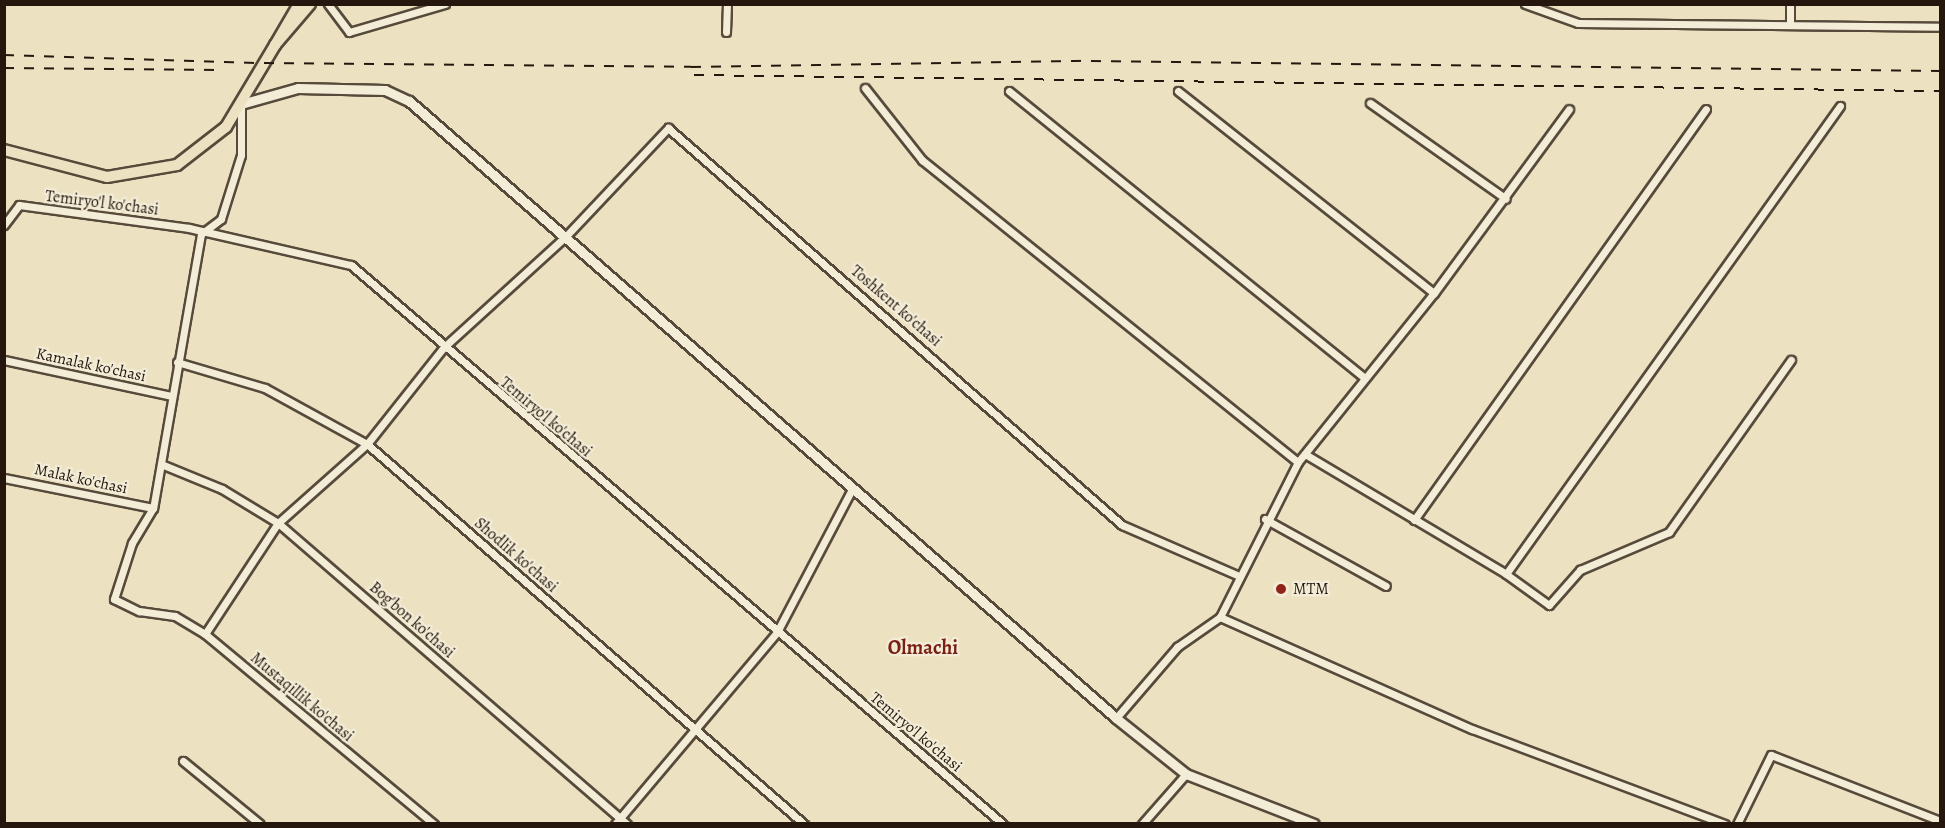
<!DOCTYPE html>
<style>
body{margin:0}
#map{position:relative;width:1945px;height:828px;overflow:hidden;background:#ece1c1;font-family:Alegreya,serif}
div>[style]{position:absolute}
.roads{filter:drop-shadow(2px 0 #574a3b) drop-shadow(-2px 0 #574a3b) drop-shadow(0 2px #574a3b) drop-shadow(0 -2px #574a3b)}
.street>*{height:7px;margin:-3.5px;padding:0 3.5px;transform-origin:3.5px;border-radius:3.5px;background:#f3ecd7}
.secondary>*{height:9px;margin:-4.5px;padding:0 4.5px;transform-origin:4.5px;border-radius:4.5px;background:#f3ecd7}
.primary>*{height:10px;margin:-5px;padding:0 5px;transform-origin:5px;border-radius:5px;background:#ece1c1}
.rail>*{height:2px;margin-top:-1px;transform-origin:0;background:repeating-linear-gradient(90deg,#25170e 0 10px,transparent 0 20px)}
.dots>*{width:16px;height:16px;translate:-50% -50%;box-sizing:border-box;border:3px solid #f3ecd7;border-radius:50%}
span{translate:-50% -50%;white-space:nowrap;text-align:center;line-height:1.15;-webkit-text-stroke:4.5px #f3ecd7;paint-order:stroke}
.street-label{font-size:16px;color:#25170e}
.poi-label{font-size:16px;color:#25170e}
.left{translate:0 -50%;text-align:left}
.quarter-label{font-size:20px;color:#7a1f14;font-weight:700}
.frame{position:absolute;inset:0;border:6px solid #25170e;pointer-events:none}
</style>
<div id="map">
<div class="roads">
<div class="street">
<div style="left:328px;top:4px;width:35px;rotate:53deg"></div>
<div style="left:349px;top:32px;width:100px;rotate:-16.3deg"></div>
<div style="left:1525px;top:4px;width:56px;rotate:19.7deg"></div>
<div style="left:1578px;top:23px;width:362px;rotate:0.6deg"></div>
<div style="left:1790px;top:24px;width:20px;rotate:-90deg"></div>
<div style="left:726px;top:32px;width:28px;rotate:-88deg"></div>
<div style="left:865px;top:88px;width:92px;rotate:51.6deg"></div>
<div style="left:922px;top:160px;width:482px;rotate:38.8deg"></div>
<div style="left:1009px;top:91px;width:457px;rotate:38.9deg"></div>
<div style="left:1178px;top:91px;width:326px;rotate:38.3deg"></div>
<div style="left:1370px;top:103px;width:166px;rotate:35.2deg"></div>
<div style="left:241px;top:104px;width:51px;rotate:90deg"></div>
<div style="left:241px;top:155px;width:67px;rotate:107.4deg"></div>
<div style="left:221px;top:219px;width:25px;rotate:143deg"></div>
<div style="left:201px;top:234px;width:278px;rotate:99.9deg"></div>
<div style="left:153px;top:508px;width:41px;rotate:121deg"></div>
<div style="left:132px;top:543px;width:59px;rotate:107.8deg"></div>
<div style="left:114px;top:599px;width:28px;rotate:26deg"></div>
<div style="left:139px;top:611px;width:36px;rotate:8deg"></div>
<div style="left:175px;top:616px;width:35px;rotate:31deg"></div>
<div style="left:205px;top:634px;width:298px;rotate:39.7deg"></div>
<div style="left:4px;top:225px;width:25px;rotate:-53deg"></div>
<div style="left:19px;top:205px;width:172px;rotate:7.7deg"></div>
<div style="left:189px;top:228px;width:166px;rotate:12.9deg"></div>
<div style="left:351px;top:265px;width:859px;rotate:40.61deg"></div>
<div style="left:4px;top:360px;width:172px;rotate:12.1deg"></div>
<div style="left:177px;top:362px;width:92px;rotate:16.5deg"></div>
<div style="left:265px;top:388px;width:116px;rotate:28.8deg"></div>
<div style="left:367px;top:444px;width:579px;rotate:41.01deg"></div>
<div style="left:1305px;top:454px;width:234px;rotate:30.8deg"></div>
<div style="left:1506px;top:574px;width:575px;rotate:-54.49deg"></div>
<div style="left:161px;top:464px;width:66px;rotate:22.3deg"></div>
<div style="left:222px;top:489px;width:66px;rotate:31.3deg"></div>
<div style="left:278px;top:523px;width:461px;rotate:40.8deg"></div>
<div style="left:4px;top:478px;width:152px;rotate:11.4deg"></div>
<div style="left:1265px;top:519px;width:138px;rotate:29deg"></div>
<div style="left:1414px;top:520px;width:504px;rotate:-54.61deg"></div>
<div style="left:1506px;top:574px;width:53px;rotate:35.8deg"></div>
<div style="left:1549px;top:605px;width:47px;rotate:-48.5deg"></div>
<div style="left:1580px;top:570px;width:97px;rotate:-23.1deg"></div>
<div style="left:1669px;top:532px;width:211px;rotate:-54.7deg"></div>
<div style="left:1220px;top:617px;width:276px;rotate:24deg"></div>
<div style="left:1472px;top:729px;width:270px;rotate:20.6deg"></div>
<div style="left:205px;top:634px;width:133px;rotate:-56.7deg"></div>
<div style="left:278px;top:523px;width:119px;rotate:-41.6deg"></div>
<div style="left:367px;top:444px;width:124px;rotate:-51.6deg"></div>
<div style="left:444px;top:347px;width:165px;rotate:-42.3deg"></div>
<div style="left:566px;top:236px;width:149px;rotate:-46.6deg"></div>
<div style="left:668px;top:128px;width:603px;rotate:41.17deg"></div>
<div style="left:1122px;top:525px;width:125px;rotate:23.5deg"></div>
<div style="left:1116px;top:718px;width:94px;rotate:-49.3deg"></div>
<div style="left:1177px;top:647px;width:52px;rotate:-34.9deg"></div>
<div style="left:1220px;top:617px;width:174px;rotate:-63.3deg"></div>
<div style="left:1298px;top:462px;width:217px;rotate:-51.2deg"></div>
<div style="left:1434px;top:293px;width:228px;rotate:-53.7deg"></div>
<div style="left:183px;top:761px;width:99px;rotate:39.3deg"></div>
<div style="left:615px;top:824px;width:251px;rotate:-49.8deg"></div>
<div style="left:777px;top:632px;width:159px;rotate:-62.3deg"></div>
<div style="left:1142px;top:824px;width:67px;rotate:-48.7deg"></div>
<div style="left:1737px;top:824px;width:77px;rotate:-63.8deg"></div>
<div style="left:1771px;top:755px;width:181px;rotate:21.3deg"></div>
</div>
<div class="secondary">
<div style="left:241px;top:104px;width:59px;rotate:-15.7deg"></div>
<div style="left:298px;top:88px;width:87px;rotate:1.3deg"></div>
<div style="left:385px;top:90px;width:26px;rotate:25deg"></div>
<div style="left:409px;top:101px;width:938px;rotate:41.11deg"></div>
<div style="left:1116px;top:718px;width:90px;rotate:38.7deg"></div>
<div style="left:1186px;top:774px;width:137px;rotate:21.3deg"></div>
</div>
<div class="primary">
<div style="left:299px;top:4px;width:48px;rotate:120.3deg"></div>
<div style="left:275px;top:45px;width:54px;rotate:-49.5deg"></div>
<div style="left:4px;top:150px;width:106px;rotate:14.7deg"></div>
<div style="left:107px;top:177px;width:71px;rotate:-9.7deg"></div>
<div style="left:177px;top:165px;width:62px;rotate:-37.8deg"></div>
<div style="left:226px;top:127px;width:96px;rotate:-59.1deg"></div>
</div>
</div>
<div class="rail">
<div style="left:4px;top:55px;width:260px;rotate:1.8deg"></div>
<div style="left:264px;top:63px;width:427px;rotate:0.5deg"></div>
<div style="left:691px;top:67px;width:400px;rotate:-0.9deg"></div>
<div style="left:1091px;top:61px;width:849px;rotate:0.67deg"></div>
<div style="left:4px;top:68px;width:216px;rotate:0.5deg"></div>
<div style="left:694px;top:75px;width:1246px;rotate:0.74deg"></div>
</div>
<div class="dots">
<div style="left:1281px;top:589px;background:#8f2418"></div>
</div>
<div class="street-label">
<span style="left:102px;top:203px;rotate:7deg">Temiryo'l ko'chasi</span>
<span style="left:896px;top:306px;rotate:41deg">Toshkent ko'chasi</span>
<span style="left:91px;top:365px;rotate:12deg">Kamalak ko'chasi</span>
<span style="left:546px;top:417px;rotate:40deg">Temiryo'l ko'chasi</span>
<span style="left:81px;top:479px;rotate:12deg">Malak ko'chasi</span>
<span style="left:516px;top:555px;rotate:41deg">Shodlik ko'chasi</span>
<span style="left:412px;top:620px;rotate:41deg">Bog'bon ko'chasi</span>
<span style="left:302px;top:697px;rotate:40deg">Mustaqillik ko'chasi</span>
<span style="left:916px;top:732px;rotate:40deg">Temiryo'l ko'chasi</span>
</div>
<div class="poi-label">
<span class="left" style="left:1293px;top:589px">MTM</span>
</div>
<div class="quarter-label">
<span style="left:923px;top:647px">Olmachi</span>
</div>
<div class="frame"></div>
</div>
